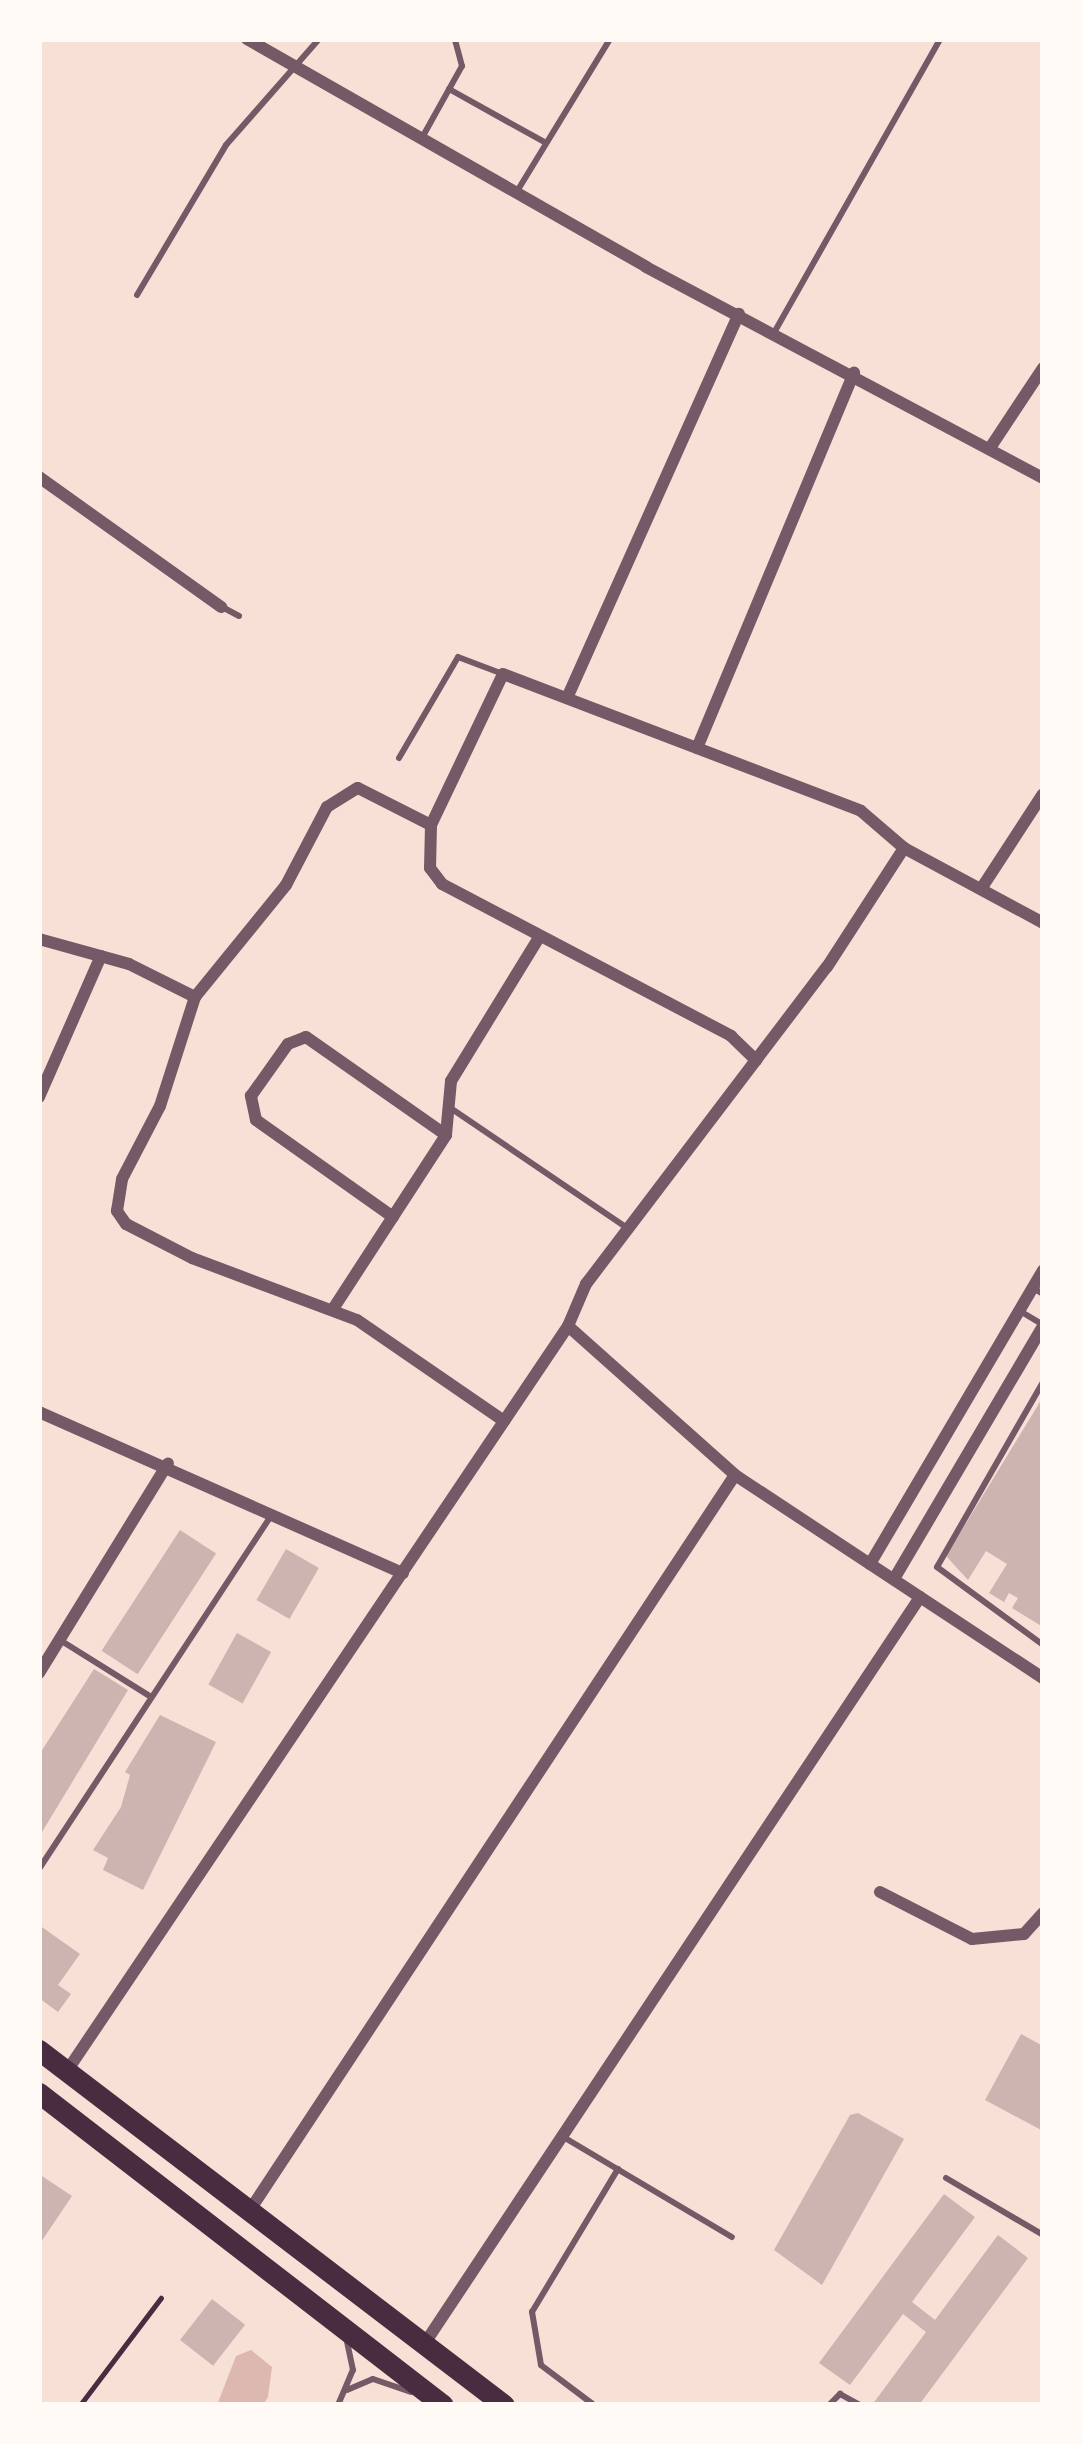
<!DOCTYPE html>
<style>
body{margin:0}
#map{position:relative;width:1082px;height:2444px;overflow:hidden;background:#f7e1d7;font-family:"Fira Sans",sans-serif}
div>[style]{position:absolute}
.water>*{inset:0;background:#dcb8b0}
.building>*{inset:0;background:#ccb4b1;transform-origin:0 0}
.path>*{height:4.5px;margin:-2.25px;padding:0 2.25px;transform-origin:2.25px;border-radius:2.25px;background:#4a2c40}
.service>*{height:6px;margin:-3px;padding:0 3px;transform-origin:3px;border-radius:3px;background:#755966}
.minor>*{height:12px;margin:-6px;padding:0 6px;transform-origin:6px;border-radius:6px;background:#755966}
.primary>*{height:21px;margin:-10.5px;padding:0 10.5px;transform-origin:10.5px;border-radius:10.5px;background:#4a2c40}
span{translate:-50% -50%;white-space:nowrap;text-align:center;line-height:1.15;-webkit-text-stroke:12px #fffaf5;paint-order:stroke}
.frame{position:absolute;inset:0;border:42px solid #fffaf5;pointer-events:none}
</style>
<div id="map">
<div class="water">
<div style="clip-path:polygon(251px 2350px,272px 2367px,268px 2397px,263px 2405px,217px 2405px,236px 2356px)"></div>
</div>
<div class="building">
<div style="clip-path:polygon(1043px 1397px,1043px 1627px,1012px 1608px,1018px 1598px,1009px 1593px,1004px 1602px,989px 1593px,1007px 1564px,986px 1551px,968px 1580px,946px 1556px)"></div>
<div style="left:180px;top:1530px;width:43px;height:144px;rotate:33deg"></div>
<div style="left:286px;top:1549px;width:38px;height:59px;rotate:30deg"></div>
<div style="left:237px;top:1633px;width:39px;height:59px;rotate:29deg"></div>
<div style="clip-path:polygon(94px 1669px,128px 1690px,39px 1837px,39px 1755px)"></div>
<div style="clip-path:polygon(160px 1715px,216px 1742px,143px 1890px,103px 1870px,108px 1858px,93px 1850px,121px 1807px,130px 1775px,125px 1772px)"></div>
<div style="clip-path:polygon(39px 1925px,80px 1954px,58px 1985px,71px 1994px,58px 2012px,39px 1998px)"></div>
<div style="clip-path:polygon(1021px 2034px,1043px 2046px,1043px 2131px,985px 2100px)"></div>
<div style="clip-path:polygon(858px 2113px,904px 2139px,822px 2285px,774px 2250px,850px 2115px)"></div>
<div style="clip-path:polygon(39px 2174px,72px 2196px,39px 2245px)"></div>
<div style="clip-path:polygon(944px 2194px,975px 2217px,912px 2302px,935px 2320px,998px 2235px,1028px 2258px,919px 2405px,872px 2405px,926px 2332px,903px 2314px,850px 2385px,819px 2363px)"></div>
<div style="left:212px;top:2299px;width:42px;height:52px;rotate:38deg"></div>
</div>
<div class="path">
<div style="left:80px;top:2405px;width:134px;rotate:-52.9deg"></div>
</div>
<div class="service">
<div style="left:449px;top:89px;width:111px;rotate:29.1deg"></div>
<div style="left:423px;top:136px;width:80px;rotate:-60.9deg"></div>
<div style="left:462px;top:66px;width:28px;rotate:-105deg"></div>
<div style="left:516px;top:193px;width:180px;rotate:-58.6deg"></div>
<div style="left:137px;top:295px;width:174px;rotate:-59.3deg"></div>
<div style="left:226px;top:145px;width:141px;rotate:-48.7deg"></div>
<div style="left:775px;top:331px;width:335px;rotate:-60.5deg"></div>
<div style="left:224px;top:608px;width:17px;rotate:28deg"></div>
<div style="left:399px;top:758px;width:117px;rotate:-59.7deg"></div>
<div style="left:458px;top:657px;width:48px;rotate:20.7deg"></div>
<div style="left:449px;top:1107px;width:215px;rotate:34.2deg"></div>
<div style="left:1033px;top:1288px;width:12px;rotate:31deg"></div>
<div style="left:1020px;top:1311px;width:27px;rotate:31deg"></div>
<div style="left:1043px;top:1382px;width:213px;rotate:119.8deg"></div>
<div style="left:937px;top:1567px;width:132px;rotate:36.3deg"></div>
<div style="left:60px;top:1640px;width:104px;rotate:32deg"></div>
<div style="left:39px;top:1869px;width:422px;rotate:-56.7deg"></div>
<div style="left:565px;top:2138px;width:194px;rotate:30.7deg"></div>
<div style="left:946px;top:2178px;width:113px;rotate:30.4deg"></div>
<div style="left:347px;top:2390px;width:28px;rotate:-23deg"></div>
<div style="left:373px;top:2379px;width:40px;rotate:18.9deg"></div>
<div style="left:338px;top:2405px;width:38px;rotate:-67deg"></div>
<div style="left:353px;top:2370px;width:30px;rotate:-102deg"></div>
<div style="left:594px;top:2405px;width:66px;rotate:-143deg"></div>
<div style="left:541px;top:2365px;width:54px;rotate:-99.6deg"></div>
<div style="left:532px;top:2312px;width:167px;rotate:-59deg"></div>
<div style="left:829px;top:2405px;width:16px;rotate:-45deg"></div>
<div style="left:840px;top:2394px;width:23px;rotate:29deg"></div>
</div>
<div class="minor">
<div style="left:247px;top:39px;width:460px;rotate:29.7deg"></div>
<div style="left:646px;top:267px;width:450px;rotate:28deg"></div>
<div style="left:990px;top:448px;width:96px;rotate:-56.5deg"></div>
<div style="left:39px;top:477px;width:224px;rotate:35.5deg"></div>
<div style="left:567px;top:698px;width:421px;rotate:-65.9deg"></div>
<div style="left:697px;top:748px;width:407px;rotate:-67.3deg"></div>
<div style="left:431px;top:825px;width:167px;rotate:-64.5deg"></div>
<div style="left:503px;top:674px;width:383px;rotate:20.9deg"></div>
<div style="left:861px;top:811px;width:57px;rotate:40.7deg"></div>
<div style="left:904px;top:848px;width:158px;rotate:28.3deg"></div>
<div style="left:981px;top:889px;width:113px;rotate:-56.9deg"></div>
<div style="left:39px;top:939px;width:93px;rotate:15.5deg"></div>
<div style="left:129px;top:964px;width:74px;rotate:26.6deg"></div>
<div style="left:39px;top:1097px;width:154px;rotate:-66.3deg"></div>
<div style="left:393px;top:1217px;width:168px;rotate:-144.7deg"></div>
<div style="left:256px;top:1120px;width:25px;rotate:-102deg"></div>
<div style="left:251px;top:1096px;width:64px;rotate:-54.6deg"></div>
<div style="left:288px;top:1044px;width:19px;rotate:-21deg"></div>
<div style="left:306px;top:1037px;width:171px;rotate:35deg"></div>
<div style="left:333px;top:1309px;width:207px;rotate:-57deg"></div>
<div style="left:446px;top:1135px;width:54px;rotate:-84.7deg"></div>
<div style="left:451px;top:1081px;width:170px;rotate:-58.5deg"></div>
<div style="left:568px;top:1326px;width:224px;rotate:41.7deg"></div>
<div style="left:735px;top:1475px;width:369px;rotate:33.4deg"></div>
<div style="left:39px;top:1412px;width:398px;rotate:23.9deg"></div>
<div style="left:504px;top:1421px;width:178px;rotate:-145.5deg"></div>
<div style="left:357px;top:1320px;width:176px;rotate:-159.4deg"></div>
<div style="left:192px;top:1258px;width:74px;rotate:-152.7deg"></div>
<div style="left:126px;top:1224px;width:16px;rotate:-125deg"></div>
<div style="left:117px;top:1211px;width:32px;rotate:-81deg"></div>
<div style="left:122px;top:1179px;width:82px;rotate:-62.5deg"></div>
<div style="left:160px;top:1106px;width:114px;rotate:-72.2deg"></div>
<div style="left:195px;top:997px;width:144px;rotate:-50.9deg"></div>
<div style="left:286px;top:885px;width:88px;rotate:-62.3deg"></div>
<div style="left:327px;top:807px;width:36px;rotate:-32deg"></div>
<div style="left:358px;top:788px;width:82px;rotate:26.9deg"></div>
<div style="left:431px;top:825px;width:43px;rotate:91.3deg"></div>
<div style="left:430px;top:868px;width:20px;rotate:53deg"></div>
<div style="left:442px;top:884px;width:327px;rotate:27.7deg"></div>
<div style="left:731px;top:1036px;width:35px;rotate:44deg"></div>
<div style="left:870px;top:1564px;width:341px;rotate:-59.5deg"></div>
<div style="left:894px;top:1579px;width:294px;rotate:-59.5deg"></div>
<div style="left:39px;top:1673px;width:246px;rotate:-58.4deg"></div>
<div style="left:880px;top:1892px;width:103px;rotate:27.1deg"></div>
<div style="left:972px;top:1939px;width:52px;rotate:-5.5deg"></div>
<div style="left:1024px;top:1934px;width:28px;rotate:-48deg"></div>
<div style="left:67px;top:2071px;width:898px;rotate:-56.08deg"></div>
<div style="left:568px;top:1326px;width:46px;rotate:-66.8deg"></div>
<div style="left:586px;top:1284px;width:398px;rotate:-52.8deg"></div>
<div style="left:827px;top:967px;width:142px;rotate:-57.1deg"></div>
<div style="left:248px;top:2213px;width:884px;rotate:-56.58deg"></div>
<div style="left:423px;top:2346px;width:899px;rotate:-56.43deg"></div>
</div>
<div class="primary">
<div style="left:39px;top:2050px;width:585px;rotate:37.36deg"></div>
<div style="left:39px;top:2093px;width:510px;rotate:37.68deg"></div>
</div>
<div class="frame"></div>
</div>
